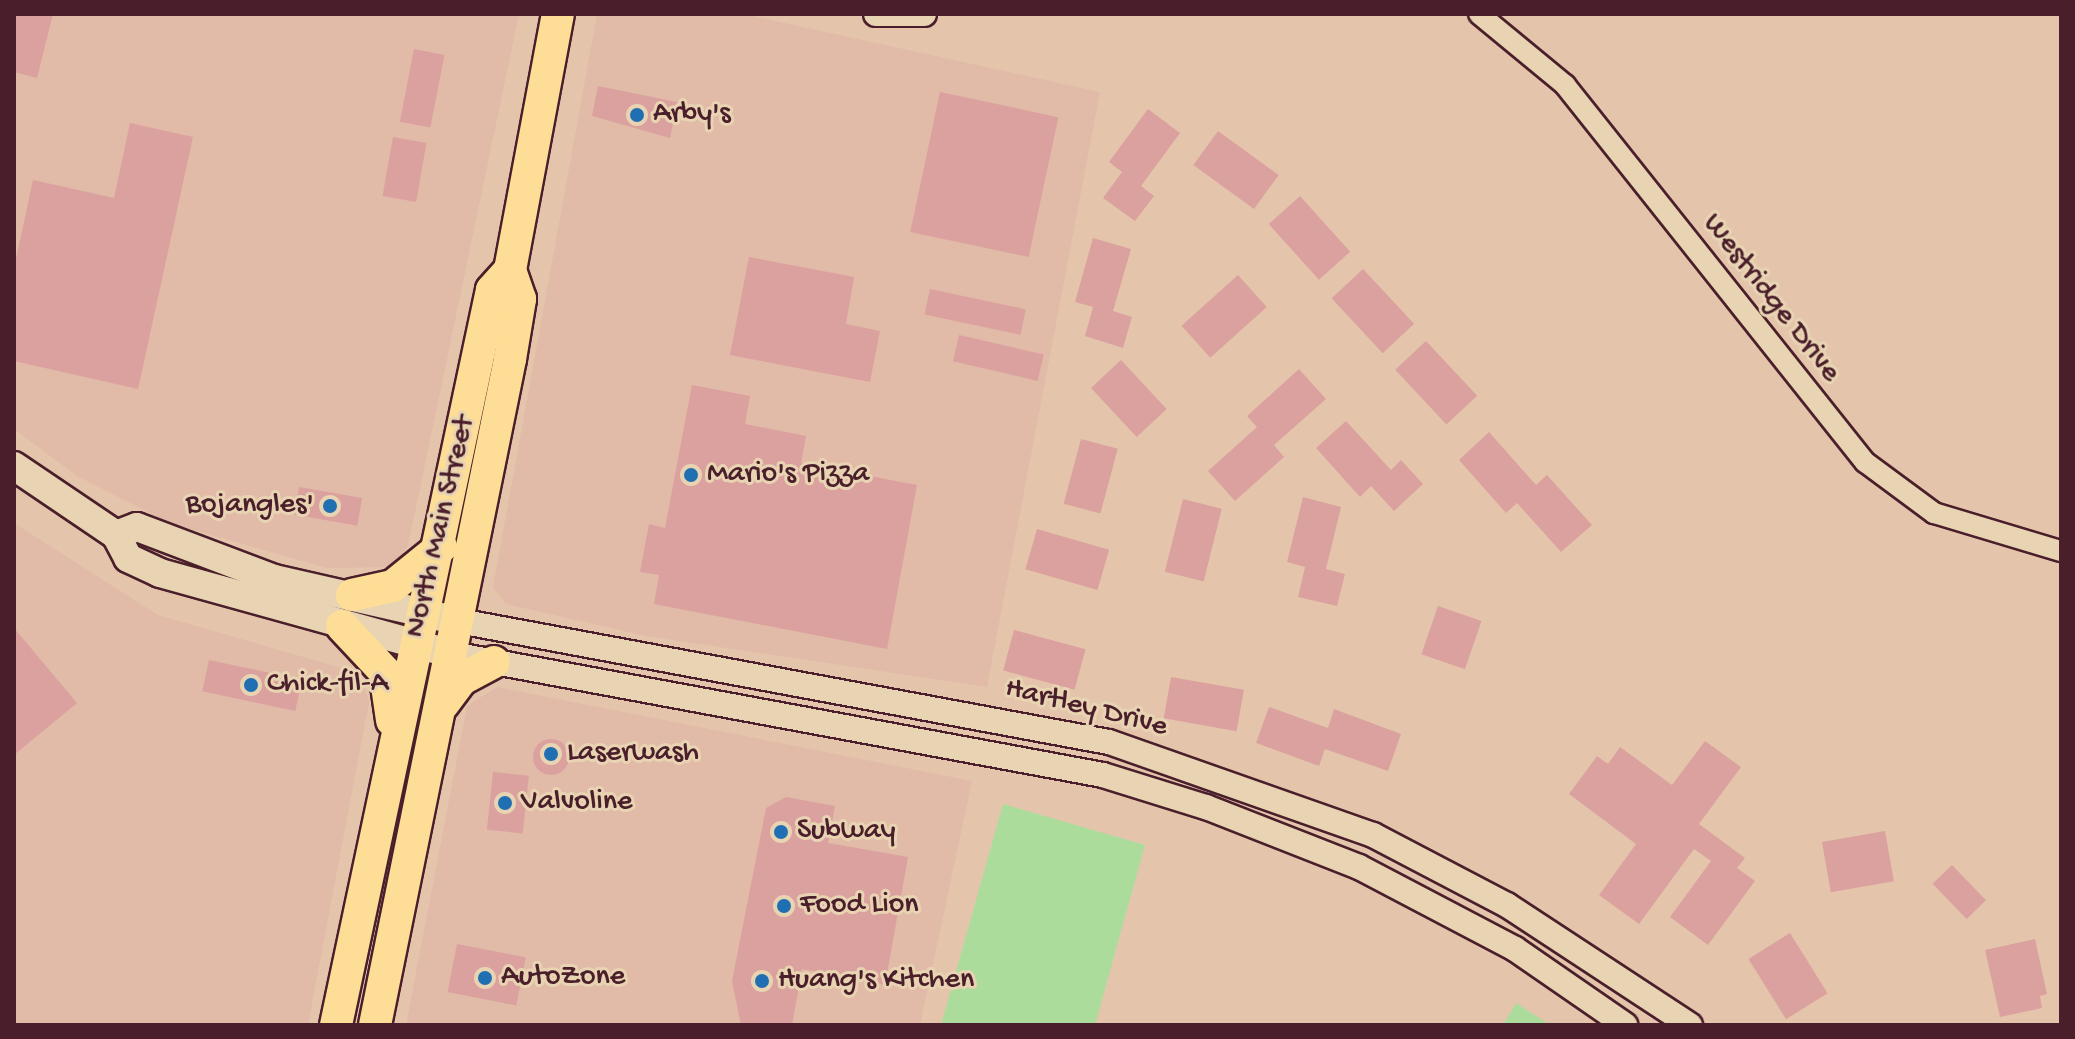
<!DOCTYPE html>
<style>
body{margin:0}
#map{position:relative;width:2075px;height:1039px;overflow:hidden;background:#e4c5ac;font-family:"Gochi Hand",sans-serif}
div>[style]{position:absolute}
.built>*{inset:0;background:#e1baa8}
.green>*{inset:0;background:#acdc9c}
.building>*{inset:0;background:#dba19e;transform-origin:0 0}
.round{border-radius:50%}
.roads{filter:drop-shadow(2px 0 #4a1f2b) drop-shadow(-2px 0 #4a1f2b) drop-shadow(0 2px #4a1f2b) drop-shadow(0 -2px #4a1f2b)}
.minor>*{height:20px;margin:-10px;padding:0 10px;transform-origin:10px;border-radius:10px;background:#e8d4b2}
.tertiary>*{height:24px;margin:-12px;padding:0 12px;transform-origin:12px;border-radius:12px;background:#e8d4b2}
.secondary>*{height:28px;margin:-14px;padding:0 14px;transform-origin:14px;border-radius:14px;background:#e8d4b2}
.primary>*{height:32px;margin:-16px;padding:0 16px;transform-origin:16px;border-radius:16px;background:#fede96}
.dots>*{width:22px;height:22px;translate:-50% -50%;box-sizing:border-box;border:4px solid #e8d4b2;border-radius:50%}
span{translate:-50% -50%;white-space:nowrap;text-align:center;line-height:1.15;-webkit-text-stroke:6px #e8d4b2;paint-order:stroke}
.poi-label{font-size:30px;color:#4a1f2b}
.left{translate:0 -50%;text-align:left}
.right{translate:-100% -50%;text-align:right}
.street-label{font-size:30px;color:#4a1f2b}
.frame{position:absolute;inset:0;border:16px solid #4a1f2b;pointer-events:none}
</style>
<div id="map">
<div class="built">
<div style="clip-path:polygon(14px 14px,519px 14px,408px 546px,395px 567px,327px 568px,169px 523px,77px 476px,14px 429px)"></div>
<div style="clip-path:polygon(597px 14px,744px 14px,1100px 92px,987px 687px,646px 636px,506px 604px,493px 587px)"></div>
<div style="clip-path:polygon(14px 523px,158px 615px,359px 673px,369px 702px,308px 1025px,14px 1025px)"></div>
<div style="clip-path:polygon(497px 687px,972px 781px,920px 1025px,406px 1025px,467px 706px)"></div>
</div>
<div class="green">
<div style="clip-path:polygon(1003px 804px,1145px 845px,1095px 1025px,941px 1025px)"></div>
<div style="clip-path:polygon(1516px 1003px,1550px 1025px,1503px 1025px)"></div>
</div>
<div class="building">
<div style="clip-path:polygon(14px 14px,53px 14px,37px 78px,14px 72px)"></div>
<div style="left:414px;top:49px;width:31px;height:74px;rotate:11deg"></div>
<div style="clip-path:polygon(598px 86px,677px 102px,670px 138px,592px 116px)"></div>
<div style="left:940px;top:92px;width:121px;height:143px;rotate:12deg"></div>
<div style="clip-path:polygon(1148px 109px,1180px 133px,1141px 186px,1154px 196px,1135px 221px,1103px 198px,1122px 172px,1109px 162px)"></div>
<div style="clip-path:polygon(130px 123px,193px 137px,138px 389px,14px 361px,14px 268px,33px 180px,114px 198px)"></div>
<div style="left:1218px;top:131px;width:75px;height:42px;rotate:36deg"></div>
<div style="left:393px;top:137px;width:34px;height:60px;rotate:10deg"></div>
<div style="left:1300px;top:196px;width:75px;height:42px;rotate:48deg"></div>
<div style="clip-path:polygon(1093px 238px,1131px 249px,1113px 311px,1132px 317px,1123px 348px,1085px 336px,1093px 307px,1075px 302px)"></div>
<div style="clip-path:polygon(749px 257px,854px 277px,846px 324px,880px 331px,870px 382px,730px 355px)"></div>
<div style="left:1363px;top:269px;width:75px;height:43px;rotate:47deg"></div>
<div style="left:1238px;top:275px;width:43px;height:76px;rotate:48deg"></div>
<div style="left:930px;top:289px;width:98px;height:26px;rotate:12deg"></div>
<div style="left:959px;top:335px;width:87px;height:27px;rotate:13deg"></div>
<div style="left:1426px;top:341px;width:75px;height:42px;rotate:47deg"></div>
<div style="left:1121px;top:360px;width:67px;height:41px;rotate:47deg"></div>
<div style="clip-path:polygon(1299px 369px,1326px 399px,1274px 445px,1284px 457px,1235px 501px,1208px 471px,1257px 427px,1247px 416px)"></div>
<div style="clip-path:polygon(692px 385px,750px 396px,745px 424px,806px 436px,801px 463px,917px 485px,887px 649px,654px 604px,659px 575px,640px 572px,649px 524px,665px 528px)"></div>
<div style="clip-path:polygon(1346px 421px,1391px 470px,1401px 460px,1423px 484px,1394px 511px,1371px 486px,1360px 497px,1316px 448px)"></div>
<div style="clip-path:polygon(1489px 432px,1536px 485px,1547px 475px,1592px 525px,1561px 552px,1517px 503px,1506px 513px,1459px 460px)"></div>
<div style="left:1081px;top:439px;width:38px;height:67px;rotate:15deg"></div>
<div style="left:299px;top:487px;width:64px;height:28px;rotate:10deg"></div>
<div style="clip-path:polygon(1303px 497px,1341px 507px,1326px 569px,1345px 574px,1337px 606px,1298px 597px,1305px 567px,1287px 562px)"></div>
<div style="left:1183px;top:499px;width:40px;height:75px;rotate:14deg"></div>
<div style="left:1037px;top:529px;width:75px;height:42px;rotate:16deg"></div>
<div style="left:1438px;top:606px;width:46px;height:51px;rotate:19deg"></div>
<div style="clip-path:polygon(14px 628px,77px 703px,14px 755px)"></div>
<div style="left:1014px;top:630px;width:74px;height:42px;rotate:15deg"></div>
<div style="left:209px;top:660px;width:95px;height:32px;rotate:12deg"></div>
<div style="left:1171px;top:677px;width:74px;height:42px;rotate:10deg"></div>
<div style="clip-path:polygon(1269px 707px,1328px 728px,1334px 709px,1401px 734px,1388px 771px,1325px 749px,1319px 766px,1256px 743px)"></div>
<div class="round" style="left:533px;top:739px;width:36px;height:36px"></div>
<div style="clip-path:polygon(1705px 741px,1741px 767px,1699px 824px,1745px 858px,1737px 868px,1755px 881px,1708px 945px,1670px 917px,1711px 861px,1694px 849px,1639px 924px,1599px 895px,1636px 844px,1569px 794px,1597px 756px,1608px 764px,1620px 747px,1672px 785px)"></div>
<div style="left:493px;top:772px;width:36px;height:58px;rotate:6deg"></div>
<div style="clip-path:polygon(786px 797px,835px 806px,828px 843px,908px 857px,885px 985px,802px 969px,792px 1025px,741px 1025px,732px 981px,766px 808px)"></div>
<div style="left:1885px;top:831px;width:51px;height:64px;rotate:80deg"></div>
<div style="left:1952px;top:865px;width:49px;height:27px;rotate:46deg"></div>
<div style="left:1790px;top:933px;width:71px;height:49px;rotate:58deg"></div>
<div style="clip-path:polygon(2035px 939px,2047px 994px,2040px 996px,2042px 1008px,2000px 1017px,1985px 950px)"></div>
<div style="left:457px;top:944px;width:70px;height:49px;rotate:11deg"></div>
</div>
<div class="roads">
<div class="minor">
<div style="left:1479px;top:14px;width:112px;rotate:39.5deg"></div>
<div style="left:1565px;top:85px;width:482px;rotate:51.5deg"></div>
<div style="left:1865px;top:462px;width:86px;rotate:36.5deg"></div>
<div style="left:1934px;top:513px;width:133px;rotate:16.7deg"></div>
</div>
<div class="tertiary">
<div style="left:876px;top:14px;width:48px"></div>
<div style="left:459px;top:621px;width:661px;rotate:10.55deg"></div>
<div style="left:1109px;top:742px;width:280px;rotate:19.4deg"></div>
<div style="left:1373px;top:835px;width:151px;rotate:27.6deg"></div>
<div style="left:1507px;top:905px;width:219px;rotate:33.3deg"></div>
<div style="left:452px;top:654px;width:662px;rotate:10.53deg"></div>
<div style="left:1103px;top:775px;width:108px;rotate:17.3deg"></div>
<div style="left:1206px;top:807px;width:164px;rotate:21.4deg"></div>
<div style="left:1359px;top:867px;width:176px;rotate:27.7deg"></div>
<div style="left:1515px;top:949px;width:134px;rotate:34.6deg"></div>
</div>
<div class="secondary">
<div style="left:14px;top:466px;width:123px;rotate:34.1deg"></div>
<div style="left:116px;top:535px;width:26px;rotate:62deg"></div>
<div style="left:128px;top:558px;width:35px;rotate:25deg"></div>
<div style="left:160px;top:573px;width:303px;rotate:15.5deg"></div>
<div style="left:116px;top:535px;width:22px;rotate:-21deg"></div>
<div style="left:137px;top:527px;width:147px;rotate:20.8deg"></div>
<div style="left:274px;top:579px;width:190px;rotate:12.8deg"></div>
</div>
<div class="primary">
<div style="left:352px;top:595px;width:42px;rotate:-12.4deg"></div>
<div style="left:393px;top:586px;width:62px;rotate:-39.1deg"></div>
<div style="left:342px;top:626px;width:63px;rotate:46.9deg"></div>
<div style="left:385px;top:672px;width:49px;rotate:81.7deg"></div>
<div style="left:443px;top:704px;width:31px;rotate:-53deg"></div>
<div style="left:462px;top:679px;width:36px;rotate:-28deg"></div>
<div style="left:336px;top:1025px;width:751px;rotate:-78.02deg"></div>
<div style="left:492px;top:290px;width:27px;rotate:-48deg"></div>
<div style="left:510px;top:270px;width:260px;rotate:-79.4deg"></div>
<div style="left:375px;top:1025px;width:680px;rotate:-78.54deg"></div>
<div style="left:510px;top:359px;width:61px;rotate:-80.5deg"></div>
<div style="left:520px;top:299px;width:31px;rotate:-109deg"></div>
</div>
</div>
<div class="dots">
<div style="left:637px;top:115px;background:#1f6fb2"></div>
<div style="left:691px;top:475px;background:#1f6fb2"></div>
<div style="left:330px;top:506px;background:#1f6fb2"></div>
<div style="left:251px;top:685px;background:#1f6fb2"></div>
<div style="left:551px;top:754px;background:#1f6fb2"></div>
<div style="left:505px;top:803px;background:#1f6fb2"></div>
<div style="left:781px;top:832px;background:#1f6fb2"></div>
<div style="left:784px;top:906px;background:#1f6fb2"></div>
<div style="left:485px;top:978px;background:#1f6fb2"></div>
<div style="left:762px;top:981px;background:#1f6fb2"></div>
</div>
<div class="poi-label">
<span class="left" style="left:653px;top:115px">Arby's</span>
<span class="left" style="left:707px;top:475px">Mario's Pizza</span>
<span class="right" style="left:314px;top:506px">Bojangles'</span>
<span class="left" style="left:267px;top:685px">Chick-fil-A</span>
<span class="left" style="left:567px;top:754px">Laserwash</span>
<span class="left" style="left:521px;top:803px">Valvoline</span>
<span class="left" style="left:797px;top:832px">Subway</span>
<span class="left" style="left:800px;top:906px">Food Lion</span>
<span class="left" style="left:501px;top:978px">AutoZone</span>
<span class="left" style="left:778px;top:981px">Huang's Kitchen</span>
</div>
<div class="street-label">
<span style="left:1770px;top:299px;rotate:52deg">Westridge Drive</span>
<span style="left:442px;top:527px;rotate:-77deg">North Main Street</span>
<span style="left:1086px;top:709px;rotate:14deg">Hartley Drive</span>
</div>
<div class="frame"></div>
</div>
